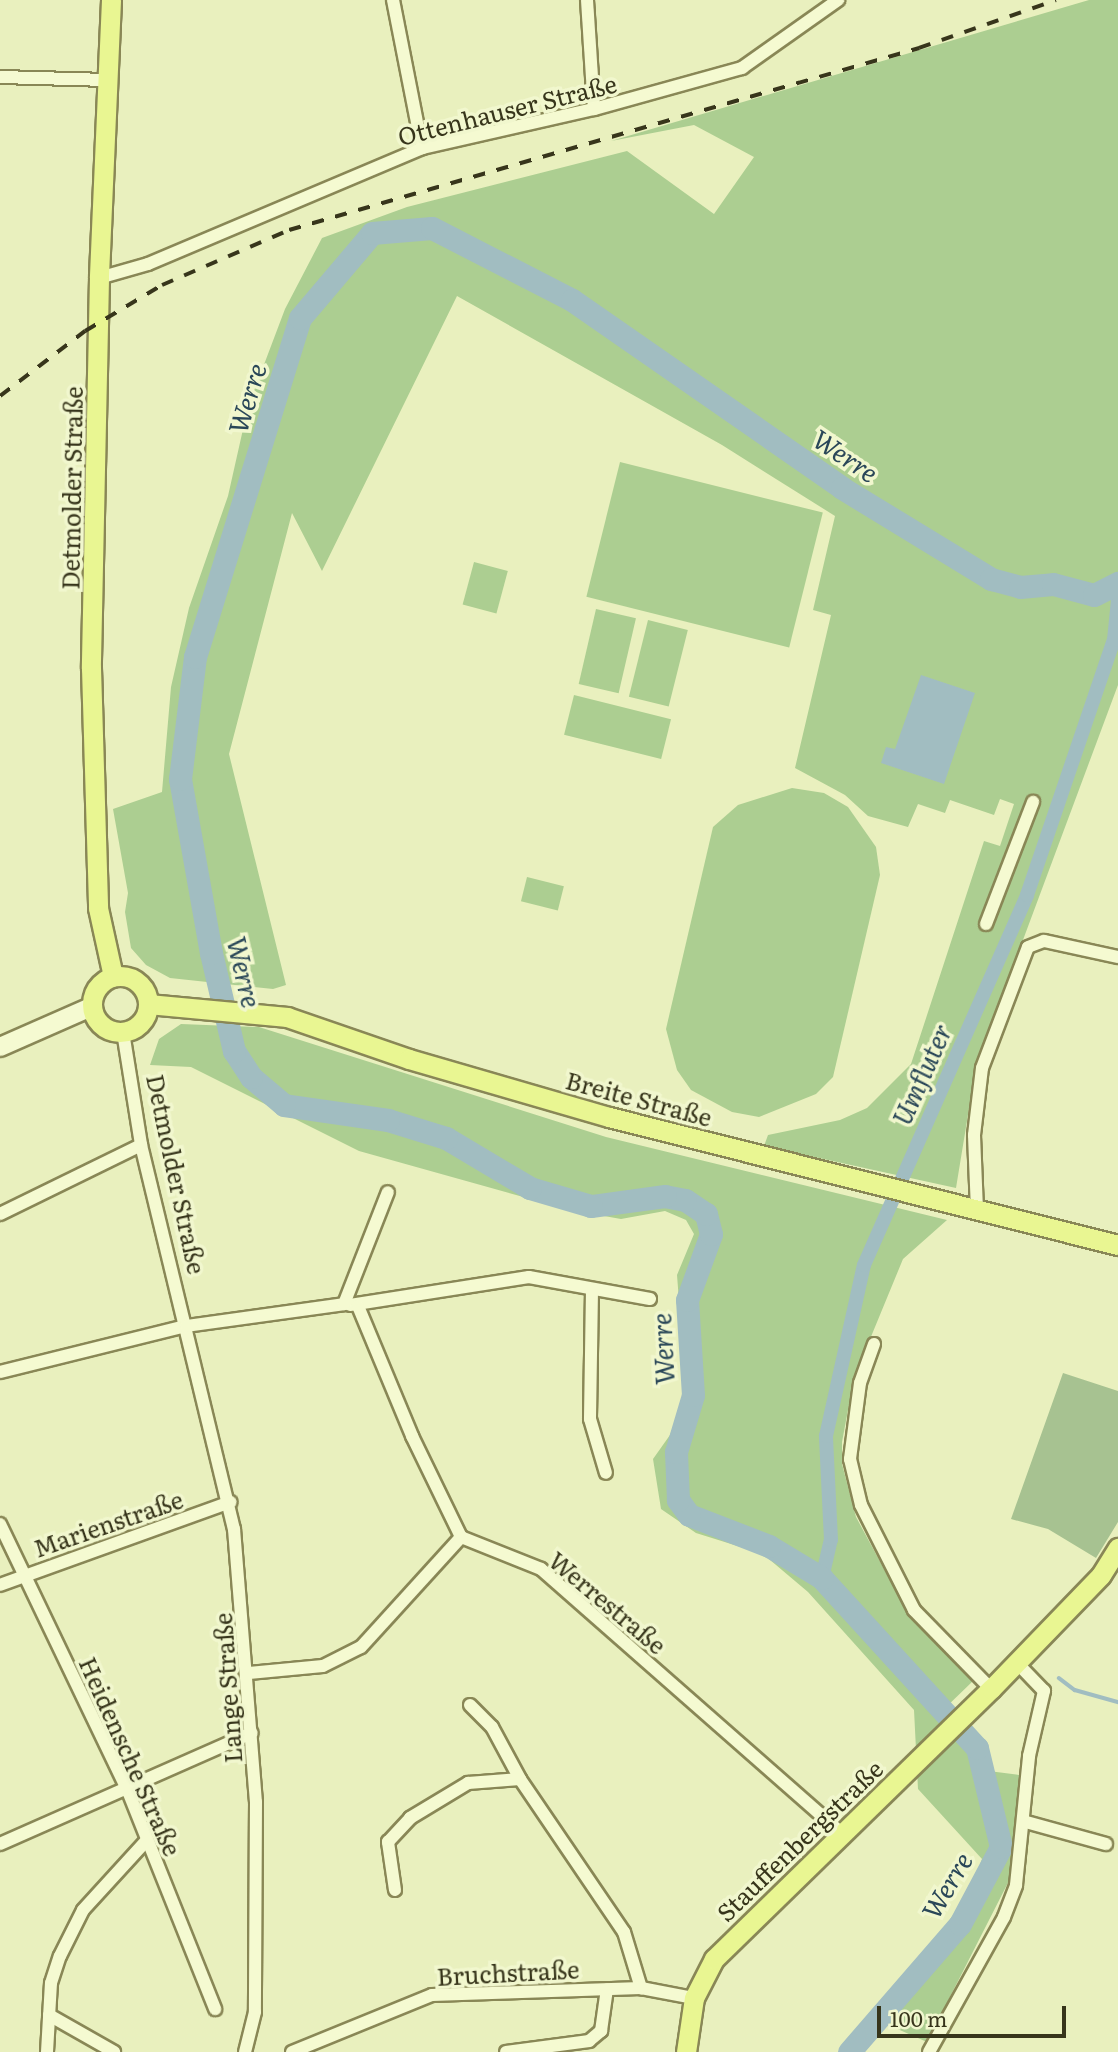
<!DOCTYPE html>
<meta charset="utf-8">
<style>
body{margin:0}
#map{position:relative;width:1118px;height:2052px;overflow:hidden;background:#e9f0be;font-family:Literata,serif}
div>[style]{position:absolute}
.green>*{inset:0;background:#acce91;transform-origin:0 0}
.cemetery>*{inset:0;background:#a7c291}
.water>*{inset:0;background:#a1bdc1}
.stream>*{height:3.5px;margin:-1.75px;padding:0 1.75px;transform-origin:1.75px;border-radius:1.75px;background:#a1bdc1}
.canal>*{height:14px;margin:-7px;padding:0 7px;transform-origin:7px;border-radius:7px;background:#a1bdc1}
.river>*{height:23px;margin:-11.5px;padding:0 11.5px;transform-origin:11.5px;border-radius:11.5px;background:#a1bdc1}
.roads{filter:drop-shadow(2px 0 #898756) drop-shadow(-2px 0 #898756) drop-shadow(0 2px #898756) drop-shadow(0 -2px #898756)}
.street>*{height:12px;margin:-6px;padding:0 6px;transform-origin:6px;border-radius:6px;background:#f5fad1}
.secondary>*{height:18px;margin:-9px;padding:0 9px;transform-origin:9px;border-radius:9px;background:#f5fad1}
.primary>*{height:19px;margin:-9.5px;padding:0 9.5px;transform-origin:9.5px;border-radius:9.5px;background:#e9f692}
.primary>.ring{margin:-9.5px;padding:0;box-sizing:content-box;background:none;border:19px solid #e9f692;border-radius:50%}
.rail>*{height:3.5px;margin-top:-1.75px;transform-origin:0;background:repeating-linear-gradient(90deg,#37351b 0 12px,transparent 0 24px)}
span{translate:-50% -50%;white-space:nowrap;text-align:center;line-height:1.15;-webkit-text-stroke:7px #f1f7ce;paint-order:stroke}
.street-label{font-size:24px;color:#37351b}
.water-label{font-size:26px;color:#2a4758;font-style:italic}
.scale{position:absolute;left:877px;top:2006px;width:189px;height:32px;box-sizing:border-box;border:4px solid #37351b;border-top:0;padding-left:9px;font-size:21px;line-height:24px;white-space:nowrap;color:#37351b;-webkit-text-stroke:5px #f1f7ce;paint-order:stroke}
</style>
<div id="map">
<div class="green">
<div style="clip-path:polygon(1089px 0,1118px 0,1118px 685px,976px 1066px,956px 1188px,764px 1146px,768px 1135px,840px 1120px,867px 1108px,911px 1064px,984px 841px,1000px 846px,1014px 804px,1000px 799px,994px 815px,950px 800px,945px 813px,918px 804px,908px 827px,868px 816px,845px 795px,795px 768px,831px 615px,813px 610px,835px 516px,722px 445px,457px 296px,322px 571px,292px 513px,229px 754px,286px 985px,273px 989px,170px 978px,146px 965px,131px 948px,125px 912px,128px 893px,113px 809px,162px 792px,171px 687px,189px 608px,228px 496px,248px 407px,285px 309px,322px 238px,407px 207px,627px 151px,714px 214px,754px 157px,694px 125px,611px 141px)"></div>
<div style="left:620px;top:462px;width:209px;height:139px;rotate:14deg"></div>
<div style="left:474px;top:562px;width:35px;height:44px;rotate:15deg"></div>
<div style="left:596px;top:609px;width:41px;height:77px;rotate:13deg"></div>
<div style="left:648px;top:620px;width:41px;height:79px;rotate:14deg"></div>
<div style="left:574px;top:695px;width:100px;height:41px;rotate:14deg"></div>
<div style="clip-path:polygon(792px 788px,824px 793px,848px 807px,876px 847px,880px 875px,833px 1077px,816px 1094px,759px 1117px,732px 1112px,691px 1090px,677px 1070px,666px 1029px,713px 827px,738px 805px)"></div>
<div style="left:527px;top:877px;width:38px;height:25px;rotate:14deg"></div>
<div style="clip-path:polygon(181px 1024px,259px 1027px,606px 1137px,947px 1220px,903px 1259px,854px 1378px,842px 1442px,842px 1464px,856px 1517px,891px 1582px,910px 1614px,973px 1681px,942px 1711px,976px 1748px,981px 1770px,1019px 1775px,1015px 1869px,927px 2042px,877px 2020px,959px 1924px,982px 1859px,918px 1789px,914px 1710px,808px 1592px,763px 1554px,696px 1533px,661px 1509px,653px 1459px,670px 1435px,686px 1392px,677px 1275px,694px 1234px,686px 1220px,665px 1211px,621px 1219px,570px 1210px,359px 1151px,191px 1067px,150px 1065px,159px 1039px)"></div>
</div>
<div class="cemetery">
<div style="clip-path:polygon(1063px 1373px,1118px 1391px,1118px 1522px,1096px 1558px,1048px 1529px,1011px 1519px)"></div>
</div>
<div class="water">
<div style="clip-path:polygon(921px 675px,975px 693px,944px 784px,881px 763px,886px 747px,895px 749px)"></div>
</div>
<div class="stream">
<div style="left:1059px;top:1678px;width:20px;rotate:37deg"></div>
<div style="left:1075px;top:1690px;width:45px;rotate:15.6deg"></div>
</div>
<div class="canal">
<div style="left:822px;top:1578px;width:39px;rotate:-77deg"></div>
<div style="left:831px;top:1540px;width:104px;rotate:-92.8deg"></div>
<div style="left:826px;top:1436px;width:175px;rotate:-77.5deg"></div>
<div style="left:864px;top:1265px;width:404px;rotate:-66.2deg"></div>
<div style="left:1027px;top:895px;width:269px;rotate:-71.2deg"></div>
<div style="left:1114px;top:640px;width:40px;rotate:-84.3deg"></div>
</div>
<div class="river">
<div style="left:849px;top:2052px;width:169px;rotate:-49.1deg"></div>
<div style="left:960px;top:1924px;width:87px;rotate:-62deg"></div>
<div style="left:1001px;top:1847px;width:102px;rotate:-103.6deg"></div>
<div style="left:977px;top:1748px;width:230px;rotate:-132.4deg"></div>
<div style="left:822px;top:1578px;width:62px;rotate:-148.9deg"></div>
<div style="left:769px;top:1546px;width:86px;rotate:-158.8deg"></div>
<div style="left:689px;top:1515px;width:19px;rotate:-126deg"></div>
<div style="left:678px;top:1500px;width:48px;rotate:-92.4deg"></div>
<div style="left:676px;top:1452px;width:59px;rotate:-73.4deg"></div>
<div style="left:693px;top:1395px;width:95px;rotate:-93.6deg"></div>
<div style="left:687px;top:1300px;width:70px;rotate:-70deg"></div>
<div style="left:711px;top:1234px;width:21px;rotate:-104deg"></div>
<div style="left:706px;top:1214px;width:25px;rotate:-146deg"></div>
<div style="left:685px;top:1200px;width:20px;rotate:-169deg"></div>
<div style="left:665px;top:1196px;width:75px;rotate:172.3deg"></div>
<div style="left:591px;top:1206px;width:64px;rotate:-163.6deg"></div>
<div style="left:530px;top:1188px;width:98px;rotate:-149.2deg"></div>
<div style="left:446px;top:1138px;width:61px;rotate:-162.8deg"></div>
<div style="left:388px;top:1120px;width:105px;rotate:-171.8deg"></div>
<div style="left:284px;top:1105px;width:43px;rotate:-139.7deg"></div>
<div style="left:251px;top:1077px;width:31px;rotate:-123deg"></div>
<div style="left:234px;top:1051px;width:101px;rotate:-103.2deg"></div>
<div style="left:211px;top:953px;width:177px;rotate:-100.1deg"></div>
<div style="left:180px;top:779px;width:123px;rotate:-83deg"></div>
<div style="left:195px;top:657px;width:355px;rotate:-72.8deg"></div>
<div style="left:300px;top:318px;width:111px;rotate:-49.7deg"></div>
<div style="left:372px;top:233px;width:60px;rotate:-4.8deg"></div>
<div style="left:432px;top:228px;width:157px;rotate:27.2deg"></div>
<div style="left:572px;top:300px;width:329px;rotate:34.8deg"></div>
<div style="left:842px;top:488px;width:175px;rotate:31.4deg"></div>
<div style="left:991px;top:579px;width:30px;rotate:15deg"></div>
<div style="left:1020px;top:587px;width:33px;rotate:-5deg"></div>
<div style="left:1053px;top:584px;width:42px;rotate:15deg"></div>
<div style="left:1094px;top:595px;width:27px;rotate:-27deg"></div>
</div>
<div class="roads">
<div class="street">
<div style="left:393px;top:0;width:151px;rotate:78.9deg"></div>
<div style="left:587px;top:0;width:109px;rotate:86.3deg"></div>
<div style="left:0;top:77px;width:109px;rotate:1.6deg"></div>
<div style="left:99px;top:278px;width:51px;rotate:-15.9deg"></div>
<div style="left:148px;top:264px;width:298px;rotate:-22.9deg"></div>
<div style="left:422px;top:148px;width:176px;rotate:-12.8deg"></div>
<div style="left:594px;top:109px;width:154px;rotate:-15.5deg"></div>
<div style="left:742px;top:68px;width:118px;rotate:-35.3deg"></div>
<div style="left:986px;top:924px;width:131px;rotate:-68.9deg"></div>
<div style="left:123px;top:1032px;width:114px;rotate:80.9deg"></div>
<div style="left:141px;top:1145px;width:395px;rotate:76.4deg"></div>
<div style="left:234px;top:1529px;width:274px;rotate:85.4deg"></div>
<div style="left:256px;top:1802px;width:210px;rotate:90.3deg"></div>
<div style="left:255px;top:2012px;width:41px;rotate:104deg"></div>
<div style="left:977px;top:1210px;width:75px;rotate:-92.3deg"></div>
<div style="left:974px;top:1135px;width:67px;rotate:-83.2deg"></div>
<div style="left:982px;top:1068px;width:129px;rotate:-69.2deg"></div>
<div style="left:1028px;top:947px;width:17px;rotate:-21deg"></div>
<div style="left:1044px;top:941px;width:76px;rotate:12.2deg"></div>
<div style="left:0;top:1214px;width:157px;rotate:-26.1deg"></div>
<div style="left:592px;top:1290px;width:129px;rotate:90.9deg"></div>
<div style="left:590px;top:1419px;width:56px;rotate:73.5deg"></div>
<div style="left:350px;top:1305px;width:181px;rotate:-8.9deg"></div>
<div style="left:529px;top:1277px;width:123px;rotate:10.3deg"></div>
<div style="left:358px;top:1306px;width:141px;rotate:67.4deg"></div>
<div style="left:412px;top:1436px;width:112px;rotate:64.1deg"></div>
<div style="left:461px;top:1537px;width:86px;rotate:21.8deg"></div>
<div style="left:541px;top:1569px;width:400px;rotate:41.3deg"></div>
<div style="left:874px;top:1344px;width:41px;rotate:109.7deg"></div>
<div style="left:860px;top:1383px;width:77px;rotate:97.5deg"></div>
<div style="left:850px;top:1459px;width:47px;rotate:76.6deg"></div>
<div style="left:861px;top:1505px;width:118px;rotate:63.2deg"></div>
<div style="left:914px;top:1610px;width:110px;rotate:45.7deg"></div>
<div style="left:0;top:1372px;width:192px;rotate:-13.9deg"></div>
<div style="left:186px;top:1326px;width:160px;rotate:-7.9deg"></div>
<div style="left:344px;top:1304px;width:120px;rotate:-68.6deg"></div>
<div style="left:0;top:1524px;width:296px;rotate:64.4deg"></div>
<div style="left:128px;top:1791px;width:235px;rotate:68.2deg"></div>
<div style="left:0;top:1585px;width:245px;rotate:-19.8deg"></div>
<div style="left:249px;top:1673px;width:74px;rotate:-5.4deg"></div>
<div style="left:323px;top:1666px;width:42px;rotate:-26.6deg"></div>
<div style="left:361px;top:1647px;width:149px;rotate:-47.7deg"></div>
<div style="left:470px;top:1705px;width:31px;rotate:45deg"></div>
<div style="left:492px;top:1727px;width:59px;rotate:61.7deg"></div>
<div style="left:520px;top:1779px;width:185px;rotate:55.8deg"></div>
<div style="left:624px;top:1932px;width:59px;rotate:73.1deg"></div>
<div style="left:1026px;top:1822px;width:83px;rotate:15.4deg"></div>
<div style="left:0;top:1844px;width:275px;rotate:-23.8deg"></div>
<div style="left:395px;top:1890px;width:49px;rotate:-98.3deg"></div>
<div style="left:388px;top:1842px;width:33px;rotate:-47deg"></div>
<div style="left:410px;top:1818px;width:68px;rotate:-31.1deg"></div>
<div style="left:468px;top:1783px;width:52px;rotate:-4.4deg"></div>
<div style="left:49px;top:2015px;width:75px;rotate:29.6deg"></div>
<div style="left:47px;top:2052px;width:69px;rotate:-86.7deg"></div>
<div style="left:51px;top:1983px;width:28px;rotate:-72deg"></div>
<div style="left:60px;top:1956px;width:51px;rotate:-63.4deg"></div>
<div style="left:83px;top:1910px;width:95px;rotate:-47.6deg"></div>
<div style="left:292px;top:2052px;width:151px;rotate:-22.2deg"></div>
<div style="left:432px;top:1995px;width:209px;rotate:-1.9deg"></div>
<div style="left:641px;top:1988px;width:54px;rotate:10.7deg"></div>
<div style="left:506px;top:2052px;width:84px;rotate:-7.5deg"></div>
<div style="left:589px;top:2041px;width:16px;rotate:-40deg"></div>
<div style="left:601px;top:2031px;width:42px;rotate:-81.9deg"></div>
<div style="left:929px;top:2052px;width:154px;rotate:-60.9deg"></div>
<div style="left:1004px;top:1917px;width:34px;rotate:-69deg"></div>
<div style="left:1016px;top:1885px;width:130px;rotate:-84.2deg"></div>
<div style="left:1029px;top:1756px;width:67px;rotate:-77deg"></div>
<div style="left:1044px;top:1691px;width:39px;rotate:-134deg"></div>
</div>
<div class="secondary">
<div style="left:0;top:1047px;width:99px;rotate:-23.7deg"></div>
</div>
<div class="primary">
<div style="left:111px;top:0;width:278px;rotate:92.5deg"></div>
<div style="left:99px;top:278px;width:390px;rotate:91.2deg"></div>
<div style="left:91px;top:668px;width:240px;rotate:88.3deg"></div>
<div style="left:98px;top:908px;width:70px;rotate:77.6deg"></div>
<div class="ring" style="left:92px;top:976px;width:37px;height:37px"></div>
<div style="left:148px;top:1004px;width:140px;rotate:5.3deg"></div>
<div style="left:287px;top:1017px;width:129px;rotate:19deg"></div>
<div style="left:409px;top:1059px;width:208px;rotate:16.2deg"></div>
<div style="left:609px;top:1117px;width:525px;rotate:14.12deg"></div>
<div style="left:686px;top:2052px;width:55px;rotate:-81.6deg"></div>
<div style="left:694px;top:1998px;width:44px;rotate:-62.9deg"></div>
<div style="left:714px;top:1959px;width:387px;rotate:-44.3deg"></div>
<div style="left:991px;top:1689px;width:158px;rotate:-46deg"></div>
<div style="left:1101px;top:1575px;width:32px;rotate:-58deg"></div>
</div>
</div>
<div class="rail">
<div style="left:0;top:396px;width:107px;rotate:-37.4deg"></div>
<div style="left:85px;top:331px;width:90px;rotate:-30.9deg"></div>
<div style="left:162px;top:285px;width:138px;rotate:-23.4deg"></div>
<div style="left:289px;top:230px;width:656px;rotate:-16.11deg"></div>
<div style="left:919px;top:48px;width:145px;rotate:-19.3deg"></div>
</div>
<div class="street-label">
<span style="left:507px;top:109px;rotate:-14deg">Ottenhauser Straße</span>
<span style="left:71px;top:488px;rotate:-89deg">Detmolder Straße</span>
<span style="left:639px;top:1098px;rotate:15deg">Breite Straße</span>
<span style="left:177px;top:1174px;rotate:78deg">Detmolder Straße</span>
<span style="left:108px;top:1523px;rotate:-19deg">Marienstraße</span>
<span style="left:608px;top:1602px;rotate:40deg">Werrestraße</span>
<span style="left:227px;top:1688px;rotate:-94deg">Lange Straße</span>
<span style="left:131px;top:1756px;rotate:66deg">Heidensche Straße</span>
<span style="left:799px;top:1840px;rotate:-44deg">Stauffenbergstraße</span>
<span style="left:508px;top:1972px;rotate:-3deg">Bruchstraße</span>
</div>
<div class="water-label">
<span style="left:246px;top:398px;rotate:-73deg">Werre</span>
<span style="left:846px;top:455px;rotate:34deg">Werre</span>
<span style="left:245px;top:972px;rotate:77deg">Werre</span>
<span style="left:921px;top:1074px;rotate:-66deg">Umfluter</span>
<span style="left:662px;top:1349px;rotate:-93deg">Werre</span>
<span style="left:946px;top:1885px;rotate:-59deg">Werre</span>
</div>
<div class="scale">100 m</div>
</div>
